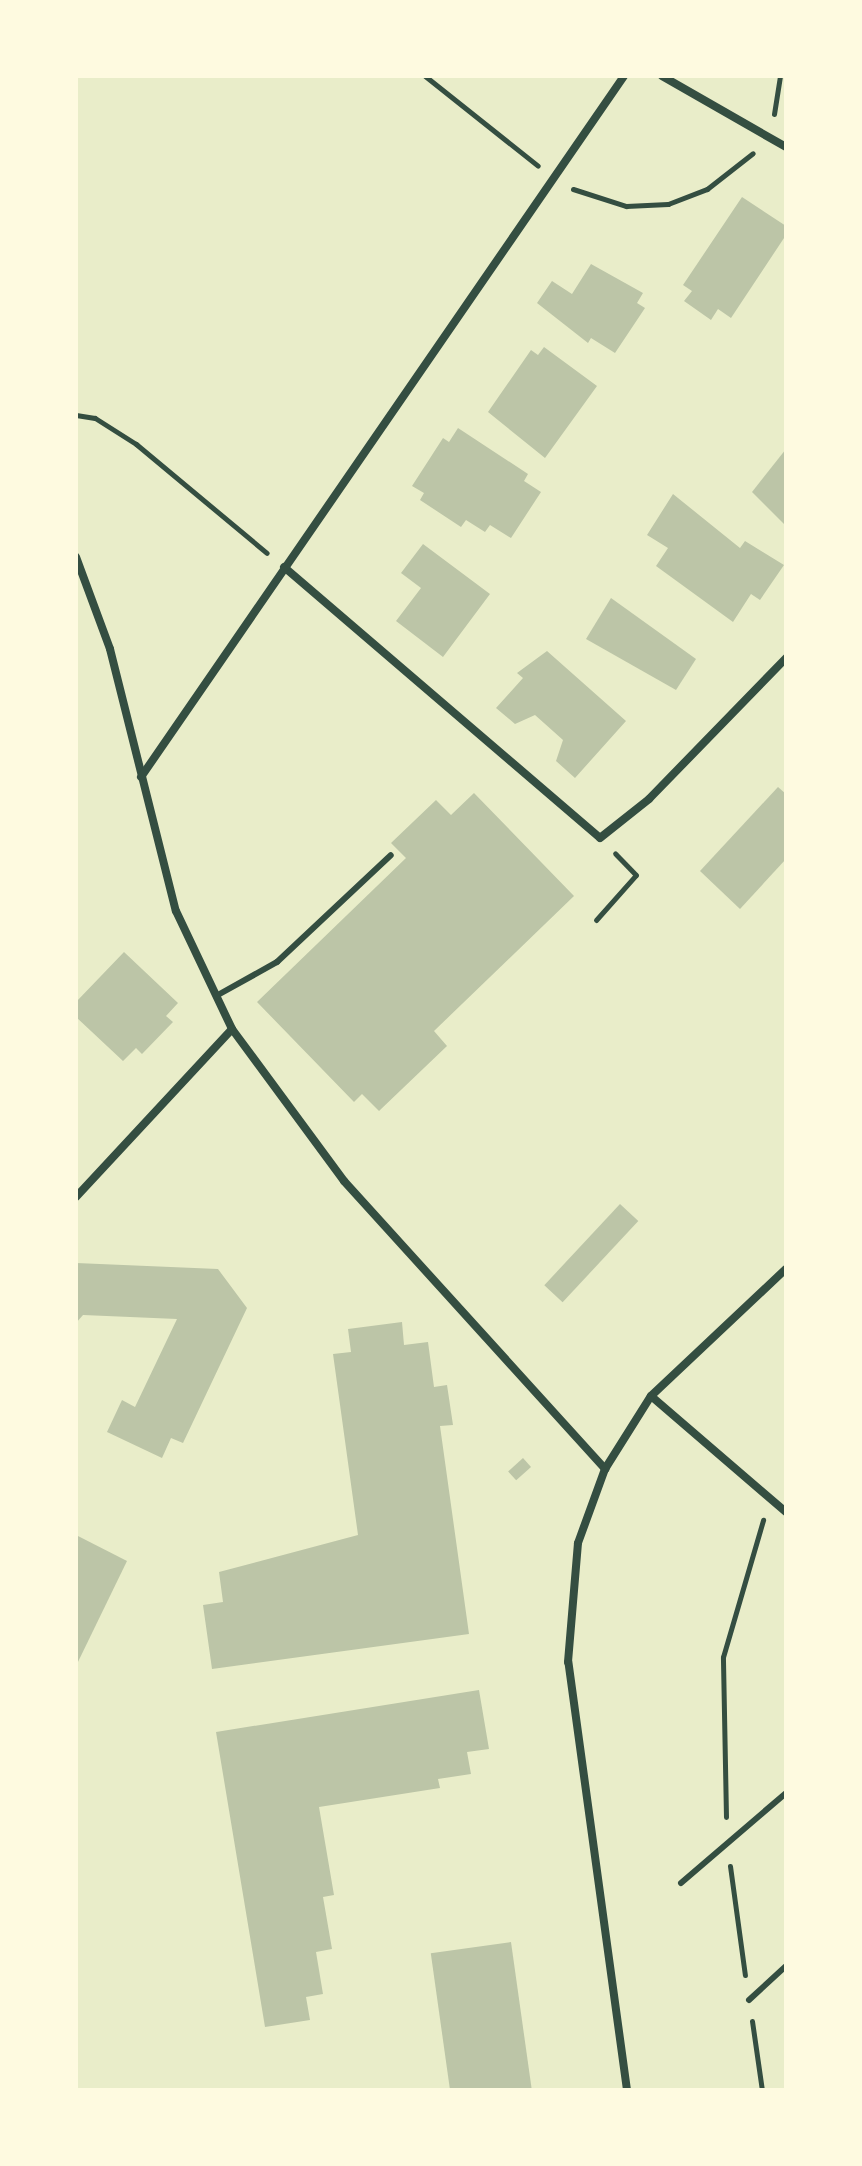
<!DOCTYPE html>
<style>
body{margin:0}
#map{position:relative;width:862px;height:2166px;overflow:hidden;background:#e9edc9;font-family:"Sofia Sans Condensed",sans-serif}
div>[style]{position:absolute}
.building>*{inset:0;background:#bcc5a7;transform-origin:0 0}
.path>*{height:5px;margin:-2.5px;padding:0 2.5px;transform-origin:2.5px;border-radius:2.5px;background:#344e41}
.service>*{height:6px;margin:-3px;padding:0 3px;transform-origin:3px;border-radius:3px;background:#344e41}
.minor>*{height:8px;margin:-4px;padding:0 4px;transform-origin:4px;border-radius:4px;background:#344e41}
span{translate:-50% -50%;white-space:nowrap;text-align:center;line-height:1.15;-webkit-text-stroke:6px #fefae0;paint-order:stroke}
.frame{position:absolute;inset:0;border:78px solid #fefae0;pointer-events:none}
</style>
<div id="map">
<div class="building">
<div style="clip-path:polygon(742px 197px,786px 226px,786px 235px,731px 318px,718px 309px,711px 320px,684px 301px,692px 291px,683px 285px)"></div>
<div style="clip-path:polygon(591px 264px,643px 293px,637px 303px,645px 308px,615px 353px,591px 338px,588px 343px,537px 303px,552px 281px,572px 294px)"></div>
<div style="clip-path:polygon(544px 347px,597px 386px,545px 458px,488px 412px,531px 350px,538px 355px)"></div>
<div style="clip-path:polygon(458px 428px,528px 474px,524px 481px,541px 492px,511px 538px,490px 525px,485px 532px,466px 520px,461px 527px,420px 500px,424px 493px,412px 486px,443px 438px,449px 442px)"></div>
<div style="clip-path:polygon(786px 449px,786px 526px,752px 492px)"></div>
<div style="clip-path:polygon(673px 494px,740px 548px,745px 541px,784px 565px,760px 600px,751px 594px,733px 622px,656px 566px,668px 548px,647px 535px)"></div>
<div style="clip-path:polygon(423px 544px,490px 594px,443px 657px,396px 621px,421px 588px,401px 573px)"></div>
<div style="clip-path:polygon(611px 598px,696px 659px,676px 690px,586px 639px)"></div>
<div style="clip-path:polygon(547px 651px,626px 721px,575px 778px,556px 761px,563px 740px,535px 715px,515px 724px,496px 708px,523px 678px,517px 673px)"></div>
<div style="clip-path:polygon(778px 787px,786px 794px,786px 859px,740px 909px,700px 871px)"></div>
<div style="clip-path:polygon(474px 793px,574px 896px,434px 1031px,447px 1046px,379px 1111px,362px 1094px,354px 1102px,257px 1002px,406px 858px,391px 843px,436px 800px,451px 815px)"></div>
<div style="clip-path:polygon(124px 952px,178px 1003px,166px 1016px,173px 1022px,142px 1054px,136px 1048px,123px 1061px,76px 1017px,76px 1002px)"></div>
<div style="left:620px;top:1204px;width:25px;height:111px;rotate:43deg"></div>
<div style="clip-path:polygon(76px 1263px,218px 1269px,247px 1308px,183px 1443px,171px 1438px,162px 1458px,107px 1432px,122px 1400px,135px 1407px,177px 1319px,83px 1315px,76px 1323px)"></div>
<div style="clip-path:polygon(402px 1322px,404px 1345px,428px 1342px,434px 1387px,447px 1385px,453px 1425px,440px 1426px,469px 1634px,212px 1669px,203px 1605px,223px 1602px,219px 1572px,358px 1535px,333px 1354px,351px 1352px,348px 1329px)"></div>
<div style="left:523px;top:1458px;width:12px;height:20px;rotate:48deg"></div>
<div style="clip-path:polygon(76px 1535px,127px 1561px,76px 1666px)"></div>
<div style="clip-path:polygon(479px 1690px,489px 1749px,467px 1752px,471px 1774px,438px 1779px,440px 1788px,319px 1807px,334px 1895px,323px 1897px,332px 1949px,316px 1952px,323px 1994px,306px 1997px,310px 2020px,265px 2027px,216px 1732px)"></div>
<div style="left:511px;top:1942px;width:150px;height:81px;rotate:82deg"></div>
</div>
<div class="path">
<div style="left:425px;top:76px;width:144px;rotate:38.5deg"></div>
<div style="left:774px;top:114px;width:38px;rotate:-81deg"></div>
<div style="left:573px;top:189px;width:56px;rotate:17.8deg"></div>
<div style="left:626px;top:206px;width:42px;rotate:-2.7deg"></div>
<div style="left:668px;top:204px;width:42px;rotate:-21deg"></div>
<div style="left:707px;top:189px;width:58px;rotate:-38deg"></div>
<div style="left:76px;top:415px;width:19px;rotate:9deg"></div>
<div style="left:95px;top:418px;width:49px;rotate:32.4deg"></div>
<div style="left:136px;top:444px;width:170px;rotate:39.8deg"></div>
<div style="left:596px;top:920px;width:60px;rotate:-48.4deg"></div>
<div style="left:636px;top:875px;width:30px;rotate:-134deg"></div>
<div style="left:726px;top:1817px;width:160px;rotate:-91.1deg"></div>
<div style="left:723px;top:1657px;width:143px;rotate:-73.7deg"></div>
<div style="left:730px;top:1866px;width:110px;rotate:82.2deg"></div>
<div style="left:752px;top:2021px;width:70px;rotate:81.8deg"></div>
</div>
<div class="service">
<div style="left:216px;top:996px;width:70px;rotate:-29.1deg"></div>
<div style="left:277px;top:962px;width:156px;rotate:-43.2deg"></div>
<div style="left:681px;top:1883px;width:138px;rotate:-40.6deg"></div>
<div style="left:749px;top:2000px;width:50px;rotate:-42.6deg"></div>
</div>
<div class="minor">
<div style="left:662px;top:76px;width:143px;rotate:29.8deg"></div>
<div style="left:76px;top:557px;width:98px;rotate:69.7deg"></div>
<div style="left:110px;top:649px;width:270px;rotate:75.9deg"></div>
<div style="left:176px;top:911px;width:131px;rotate:64.6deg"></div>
<div style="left:232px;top:1029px;width:189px;rotate:53.6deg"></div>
<div style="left:344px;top:1181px;width:389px;rotate:47.8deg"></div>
<div style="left:284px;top:567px;width:416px;rotate:40.6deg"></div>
<div style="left:600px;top:838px;width:63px;rotate:-38.5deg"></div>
<div style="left:649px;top:799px;width:197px;rotate:-45.8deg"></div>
<div style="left:141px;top:777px;width:851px;rotate:-55.43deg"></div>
<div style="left:76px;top:1197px;width:229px;rotate:-47.1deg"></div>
<div style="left:651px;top:1396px;width:178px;rotate:40.7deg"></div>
<div style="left:627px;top:2090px;width:432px;rotate:-97.8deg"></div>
<div style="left:568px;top:1662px;width:119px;rotate:-85.2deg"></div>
<div style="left:578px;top:1543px;width:79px;rotate:-70deg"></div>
<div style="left:605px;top:1469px;width:86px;rotate:-57.8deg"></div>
<div style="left:651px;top:1396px;width:185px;rotate:-43.3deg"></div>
</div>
<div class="frame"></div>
</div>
